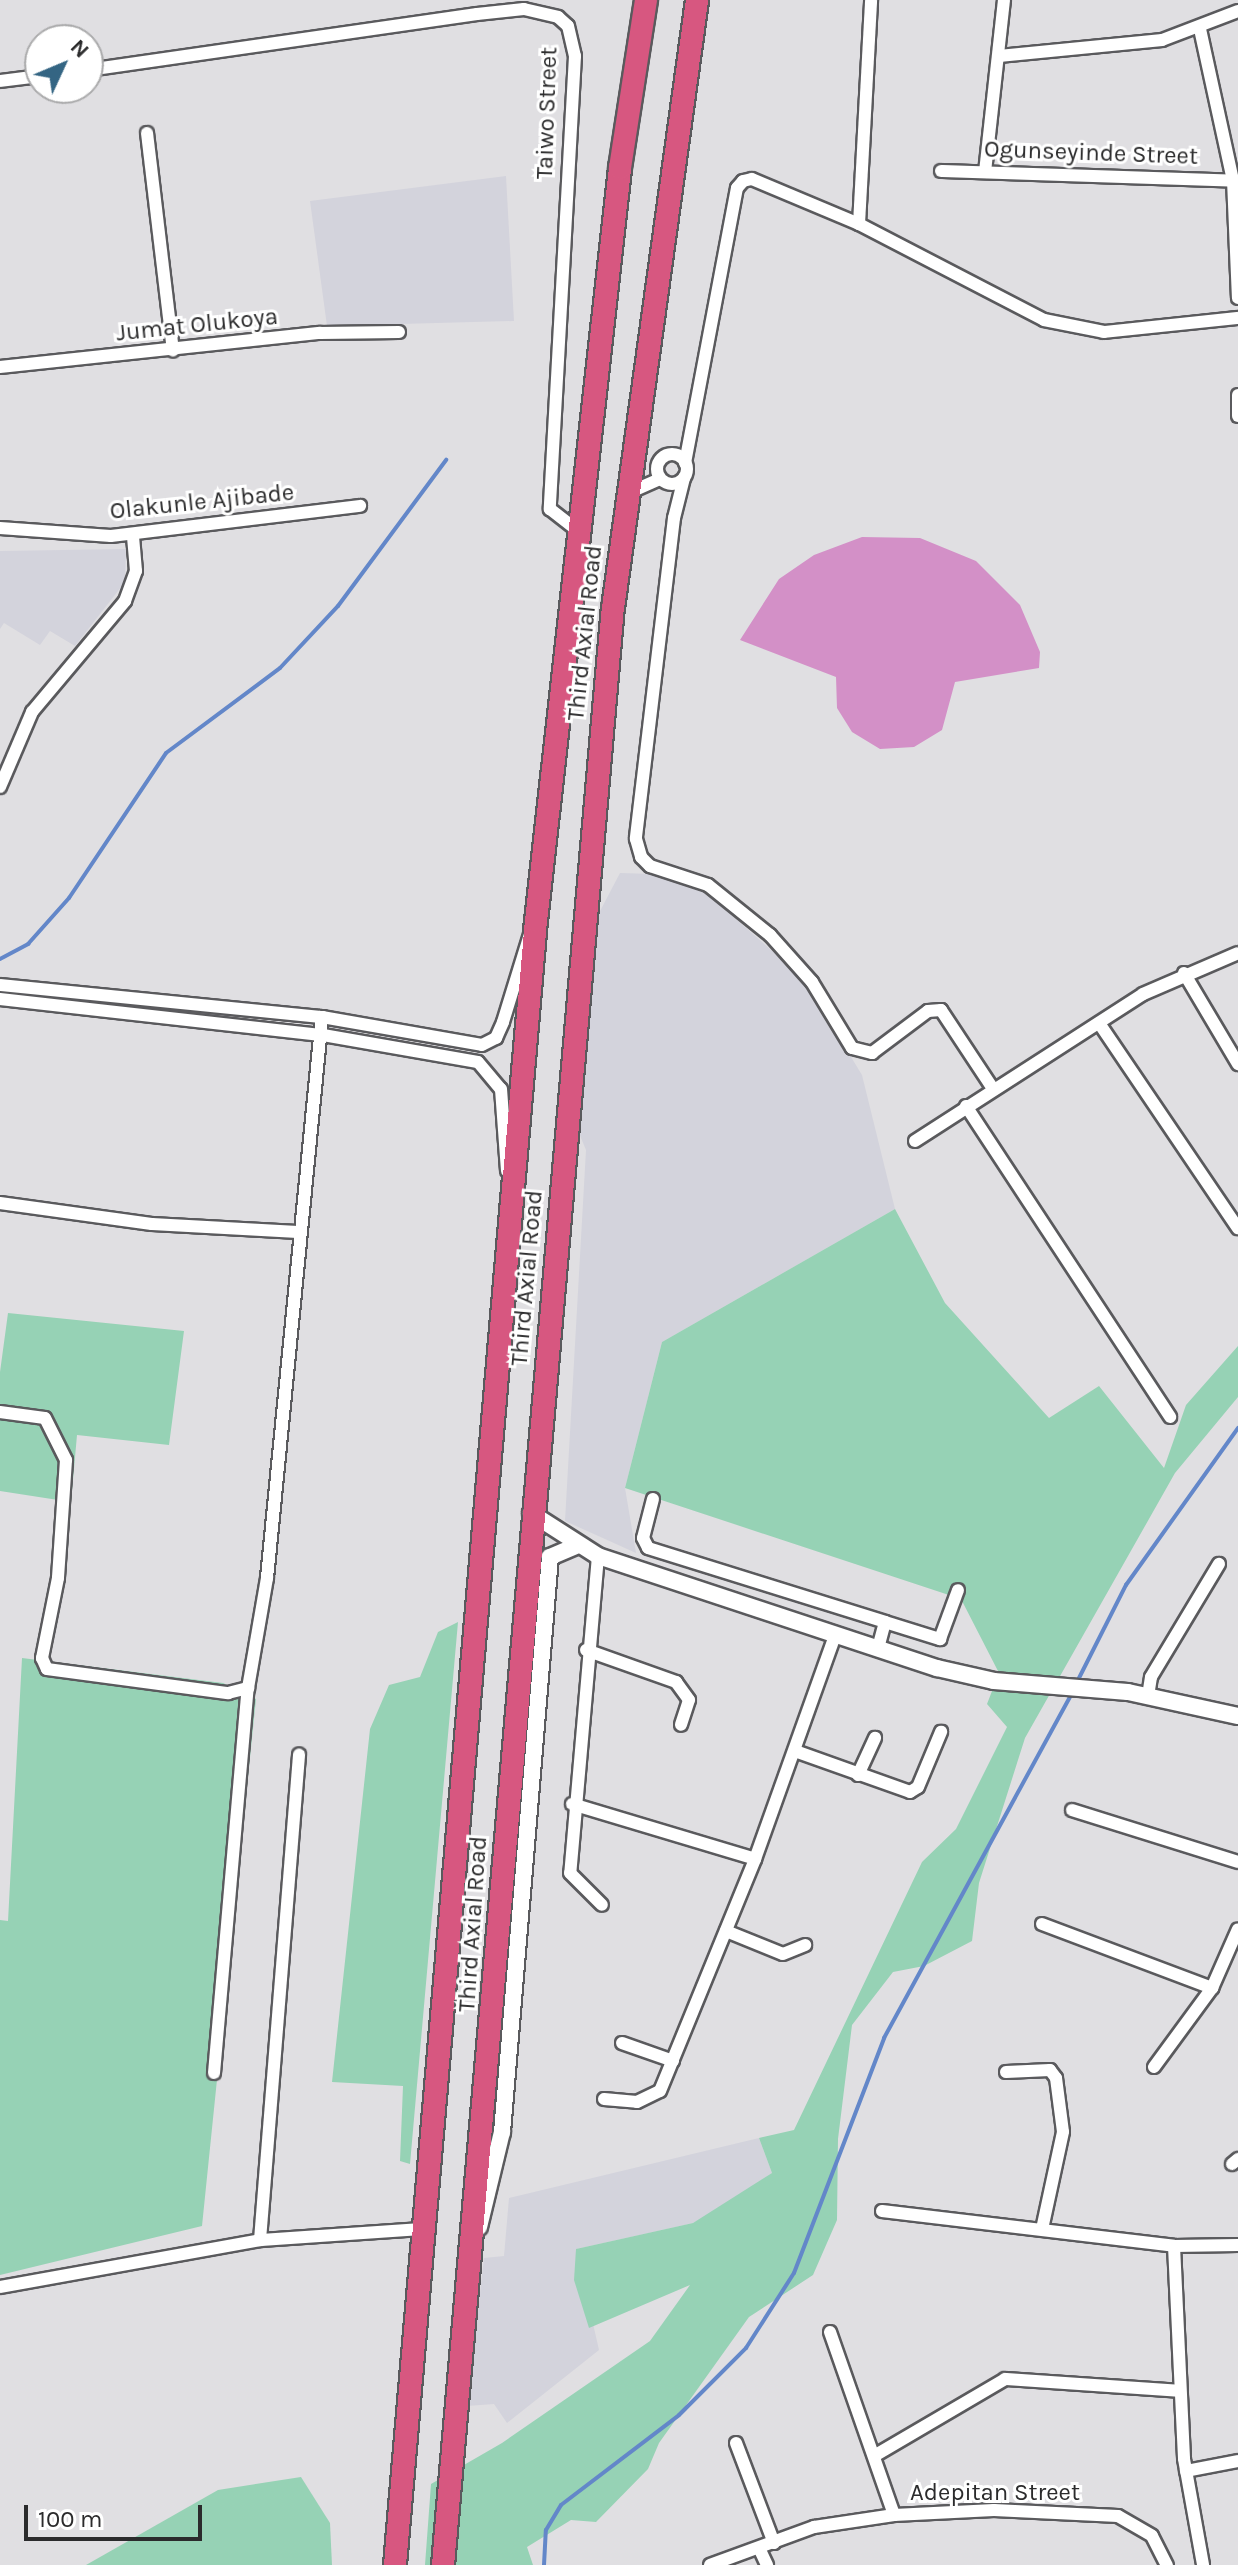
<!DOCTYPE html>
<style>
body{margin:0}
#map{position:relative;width:1238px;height:2565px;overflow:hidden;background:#e0dfe2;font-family:Karla,sans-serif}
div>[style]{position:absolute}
.built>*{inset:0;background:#d3d3dc}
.green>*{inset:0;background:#96d2b5}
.stream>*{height:4px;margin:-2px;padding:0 2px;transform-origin:2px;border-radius:2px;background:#6387c9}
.building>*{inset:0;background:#d390c7}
.roads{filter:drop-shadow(2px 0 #5a5a5d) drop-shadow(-2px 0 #5a5a5d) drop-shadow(0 2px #5a5a5d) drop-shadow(0 -2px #5a5a5d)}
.minor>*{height:12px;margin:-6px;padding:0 6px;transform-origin:6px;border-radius:6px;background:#fff}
.minor>.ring{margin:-6px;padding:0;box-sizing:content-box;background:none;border:12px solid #fff;border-radius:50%}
.tertiary>*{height:16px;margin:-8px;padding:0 8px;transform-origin:8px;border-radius:8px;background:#fff}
.motorway>*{height:22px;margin:-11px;padding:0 11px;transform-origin:11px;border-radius:11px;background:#d75780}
span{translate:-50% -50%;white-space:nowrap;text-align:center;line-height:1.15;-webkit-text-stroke:6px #fff;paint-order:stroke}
.street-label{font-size:24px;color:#2b2b2c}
.north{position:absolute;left:24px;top:24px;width:80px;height:80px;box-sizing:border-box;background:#fff;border:2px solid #aaaaab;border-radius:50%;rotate:46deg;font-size:22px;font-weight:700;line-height:32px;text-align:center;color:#2b2b2c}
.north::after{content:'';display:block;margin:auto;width:28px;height:36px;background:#346583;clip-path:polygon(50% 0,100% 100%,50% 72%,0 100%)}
.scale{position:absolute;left:24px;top:2505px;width:178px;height:36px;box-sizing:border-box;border:4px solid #2b2b2c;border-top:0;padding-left:10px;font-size:24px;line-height:28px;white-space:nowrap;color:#2b2b2c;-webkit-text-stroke:6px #fff;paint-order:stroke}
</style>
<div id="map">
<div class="built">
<div style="clip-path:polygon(506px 176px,514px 321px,327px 326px,310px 201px)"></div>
<div style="clip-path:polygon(126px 549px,125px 582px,75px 646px,50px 631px,40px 645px,4px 623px,0 629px,0 551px)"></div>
<div style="clip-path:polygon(620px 873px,653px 874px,703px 890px,803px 978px,862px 1075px,895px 1209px,662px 1342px,625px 1488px,636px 1553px,565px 1521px,586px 1150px,574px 1121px,588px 934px)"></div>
<div style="clip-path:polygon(759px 2138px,772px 2173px,723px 2207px,693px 2223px,576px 2249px,599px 2350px,507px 2423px,494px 2404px,467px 2406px,484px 2258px,504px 2256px,509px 2198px)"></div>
</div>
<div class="green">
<div style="clip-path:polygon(895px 1209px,945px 1303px,1049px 1418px,1099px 1386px,1164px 1468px,1186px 1405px,1238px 1346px,1238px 1397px,1175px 1473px,1025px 1738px,979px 1883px,972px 1941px,924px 1966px,893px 1972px,852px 2025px,838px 2139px,837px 2220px,813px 2275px,749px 2317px,659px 2443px,648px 2469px,596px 2522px,571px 2520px,527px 2547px,533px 2565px,425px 2565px,431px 2484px,502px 2443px,650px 2341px,690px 2285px,589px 2328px,574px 2280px,576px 2249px,693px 2223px,772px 2173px,759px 2138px,794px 2130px,922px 1862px,956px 1829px,1007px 1727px,987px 1704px,999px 1673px,961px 1599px,625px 1488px,662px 1342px)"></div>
<div style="clip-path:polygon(8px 1313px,184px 1331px,169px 1445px,77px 1435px,71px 1502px,0 1491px,0 1372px)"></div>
<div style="clip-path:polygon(458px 1622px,410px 2164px,400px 2161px,403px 2086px,332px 2082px,370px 1729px,389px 1685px,420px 1677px,438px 1632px)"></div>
<div style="clip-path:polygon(22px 1658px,223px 1683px,256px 1699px,202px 2226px,0 2275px,0 1920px,8px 1921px)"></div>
<div style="clip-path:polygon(301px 2477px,330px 2523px,332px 2565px,86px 2565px,218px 2490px)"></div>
</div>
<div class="stream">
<div style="left:0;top:959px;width:32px;rotate:-28deg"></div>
<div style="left:28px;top:944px;width:62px;rotate:-48.3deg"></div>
<div style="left:69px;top:898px;width:174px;rotate:-56.2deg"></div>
<div style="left:166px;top:753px;width:142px;rotate:-36.7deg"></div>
<div style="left:280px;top:668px;width:85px;rotate:-46.9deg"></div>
<div style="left:338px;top:606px;width:182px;rotate:-53.5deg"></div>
<div style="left:1077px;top:1682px;width:109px;rotate:-63.2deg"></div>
<div style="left:1126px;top:1585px;width:193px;rotate:-54.5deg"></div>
<div style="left:544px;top:2565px;width:35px;rotate:-87deg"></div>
<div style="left:546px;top:2530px;width:29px;rotate:-59deg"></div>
<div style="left:561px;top:2505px;width:148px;rotate:-37.3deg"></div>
<div style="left:679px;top:2415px;width:95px;rotate:-45deg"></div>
<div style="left:746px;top:2348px;width:89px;rotate:-57.4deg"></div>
<div style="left:794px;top:2273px;width:252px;rotate:-69deg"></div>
<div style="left:884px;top:2038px;width:393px;rotate:-61.4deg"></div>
</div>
<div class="building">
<div style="clip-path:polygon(862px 537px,920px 538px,976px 561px,1020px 605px,1040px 652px,1039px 668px,955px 682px,942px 730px,914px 747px,880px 749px,852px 732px,837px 708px,836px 677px,740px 640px,779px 579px,814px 555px)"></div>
</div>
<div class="roads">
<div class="minor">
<div style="left:1200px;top:29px;width:155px;rotate:77.7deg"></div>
<div style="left:1233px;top:180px;width:118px;rotate:87.6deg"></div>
<div style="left:999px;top:56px;width:164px;rotate:-5.6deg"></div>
<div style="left:1162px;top:40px;width:81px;rotate:-20.9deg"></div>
<div style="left:88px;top:70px;width:393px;rotate:-8.2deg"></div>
<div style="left:477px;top:14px;width:47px;rotate:-6.1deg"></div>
<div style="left:524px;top:9px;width:35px;rotate:13deg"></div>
<div style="left:558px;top:17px;width:13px;rotate:42deg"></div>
<div style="left:568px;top:26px;width:31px;rotate:77deg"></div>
<div style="left:575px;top:56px;width:454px;rotate:93.2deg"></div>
<div style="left:550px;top:509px;width:37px;rotate:38deg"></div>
<div style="left:0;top:81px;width:40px;rotate:-7.1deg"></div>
<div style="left:147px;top:133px;width:219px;rotate:83.2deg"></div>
<div style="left:941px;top:171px;width:297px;rotate:1.9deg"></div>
<div style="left:985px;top:172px;width:173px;rotate:-83.7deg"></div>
<div style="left:859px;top:224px;width:224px;rotate:-86.9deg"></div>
<div style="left:0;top:367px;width:322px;rotate:-6.1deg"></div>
<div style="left:320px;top:333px;width:79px;rotate:-0.7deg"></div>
<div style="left:1238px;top:395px;width:21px;rotate:90deg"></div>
<div class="ring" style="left:657px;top:454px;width:18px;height:18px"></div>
<div style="left:685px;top:463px;width:280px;rotate:-79.3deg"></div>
<div style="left:737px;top:188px;width:9px;rotate:-49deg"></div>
<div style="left:743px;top:181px;width:9px;rotate:-13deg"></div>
<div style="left:752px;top:179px;width:116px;rotate:22.8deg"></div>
<div style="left:859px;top:224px;width:208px;rotate:27.4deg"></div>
<div style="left:1044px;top:320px;width:61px;rotate:11.3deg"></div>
<div style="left:1104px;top:332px;width:135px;rotate:-6deg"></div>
<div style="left:684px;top:478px;width:41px;rotate:104deg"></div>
<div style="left:674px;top:518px;width:323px;rotate:96.8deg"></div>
<div style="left:636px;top:839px;width:19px;rotate:74deg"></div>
<div style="left:641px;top:857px;width:13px;rotate:45deg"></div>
<div style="left:650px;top:866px;width:61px;rotate:18.1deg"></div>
<div style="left:708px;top:885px;width:80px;rotate:38.9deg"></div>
<div style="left:770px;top:935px;width:63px;rotate:48.2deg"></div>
<div style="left:812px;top:982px;width:77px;rotate:58.8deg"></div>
<div style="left:852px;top:1048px;width:21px;rotate:14deg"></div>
<div style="left:872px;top:1053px;width:70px;rotate:-36.9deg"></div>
<div style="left:928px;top:1011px;width:13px;rotate:-4deg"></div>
<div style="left:941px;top:1010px;width:95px;rotate:56.6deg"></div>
<div style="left:626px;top:494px;width:37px;rotate:-24deg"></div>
<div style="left:0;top:528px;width:111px;rotate:4.1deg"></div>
<div style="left:111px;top:536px;width:251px;rotate:-6.9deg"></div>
<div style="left:0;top:787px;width:82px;rotate:-66.9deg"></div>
<div style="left:32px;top:712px;width:145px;rotate:-50deg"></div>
<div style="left:125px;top:601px;width:32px;rotate:-70deg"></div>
<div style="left:136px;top:571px;width:36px;rotate:-95deg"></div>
<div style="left:1184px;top:973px;width:106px;rotate:59.3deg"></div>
<div style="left:0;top:985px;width:324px;rotate:5.7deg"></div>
<div style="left:322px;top:1017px;width:162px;rotate:9.9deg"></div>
<div style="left:482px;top:1045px;width:16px;rotate:-27deg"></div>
<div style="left:496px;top:1038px;width:17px;rotate:-66deg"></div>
<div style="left:503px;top:1022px;width:95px;rotate:-72.9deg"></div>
<div style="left:0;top:999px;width:325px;rotate:6.4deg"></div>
<div style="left:323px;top:1035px;width:157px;rotate:9.9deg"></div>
<div style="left:478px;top:1062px;width:35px;rotate:50deg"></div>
<div style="left:501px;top:1089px;width:82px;rotate:85.8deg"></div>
<div style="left:1099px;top:1023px;width:248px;rotate:55.9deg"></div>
<div style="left:966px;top:1106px;width:372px;rotate:56.7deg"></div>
<div style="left:915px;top:1141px;width:271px;rotate:-32.8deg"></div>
<div style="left:1143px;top:994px;width:103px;rotate:-23.3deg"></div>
<div style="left:0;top:1203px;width:153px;rotate:7.9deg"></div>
<div style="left:152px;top:1224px;width:146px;rotate:3.1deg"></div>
<div style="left:0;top:1412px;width:45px;rotate:7.6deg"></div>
<div style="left:45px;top:1418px;width:47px;rotate:63.4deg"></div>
<div style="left:66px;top:1460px;width:118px;rotate:93.9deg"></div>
<div style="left:58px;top:1578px;width:82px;rotate:101.3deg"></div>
<div style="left:42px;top:1658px;width:12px;rotate:66deg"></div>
<div style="left:47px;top:1669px;width:183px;rotate:7.6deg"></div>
<div style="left:228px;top:1693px;width:21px;rotate:-14deg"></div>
<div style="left:248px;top:1688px;width:112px;rotate:-80.2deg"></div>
<div style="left:267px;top:1578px;width:564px;rotate:-84.4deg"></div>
<div style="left:653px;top:1499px;width:40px;rotate:104.4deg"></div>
<div style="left:643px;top:1538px;width:11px;rotate:63deg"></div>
<div style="left:648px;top:1548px;width:248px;rotate:17.3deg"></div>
<div style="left:885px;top:1622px;width:27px;rotate:105deg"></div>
<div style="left:598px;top:1556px;width:318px;rotate:95deg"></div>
<div style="left:570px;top:1873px;width:45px;rotate:45deg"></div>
<div style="left:885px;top:1622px;width:58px;rotate:17.2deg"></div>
<div style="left:940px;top:1639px;width:52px;rotate:-69.8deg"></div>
<div style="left:586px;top:1650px;width:96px;rotate:19.6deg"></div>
<div style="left:676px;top:1682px;width:22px;rotate:54deg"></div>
<div style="left:689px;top:1700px;width:26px;rotate:108deg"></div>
<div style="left:1148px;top:1696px;width:19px;rotate:-81deg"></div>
<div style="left:1151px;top:1677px;width:132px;rotate:-59deg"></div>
<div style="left:795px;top:1751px;width:122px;rotate:19.6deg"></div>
<div style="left:910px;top:1792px;width:9px;rotate:-32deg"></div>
<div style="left:918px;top:1787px;width:60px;rotate:-67.3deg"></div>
<div style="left:858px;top:1775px;width:41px;rotate:-65.3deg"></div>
<div style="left:572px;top:1804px;width:191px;rotate:16.7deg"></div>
<div style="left:1072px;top:1810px;width:174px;rotate:17.4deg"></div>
<div style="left:1042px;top:1924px;width:182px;rotate:20.6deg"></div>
<div style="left:726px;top:1931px;width:61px;rotate:22deg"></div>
<div style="left:783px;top:1954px;width:24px;rotate:-22deg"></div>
<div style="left:622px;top:2043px;width:54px;rotate:19.4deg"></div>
<div style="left:1154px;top:2067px;width:98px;rotate:-53.7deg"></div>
<div style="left:1212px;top:1988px;width:64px;rotate:-66.2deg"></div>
<div style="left:1006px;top:2072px;width:44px;rotate:-2.6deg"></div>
<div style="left:1050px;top:2070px;width:10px;rotate:53deg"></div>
<div style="left:1056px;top:2078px;width:54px;rotate:82.6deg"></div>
<div style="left:1063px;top:2132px;width:99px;rotate:102.2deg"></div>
<div style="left:214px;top:2073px;width:386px;rotate:-85deg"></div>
<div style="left:604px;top:2099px;width:33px;rotate:5deg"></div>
<div style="left:637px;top:2102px;width:25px;rotate:-26deg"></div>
<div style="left:660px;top:2091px;width:251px;rotate:-67.7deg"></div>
<div style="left:755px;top:1859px;width:237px;rotate:-70.3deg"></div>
<div style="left:1232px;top:2164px;width:8px;rotate:-40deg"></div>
<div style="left:882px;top:2211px;width:294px;rotate:6.8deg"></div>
<div style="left:1174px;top:2246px;width:64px;rotate:-0.9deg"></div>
<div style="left:260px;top:2240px;width:487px;rotate:-85.4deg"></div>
<div style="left:1174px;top:2246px;width:213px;rotate:87.3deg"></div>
<div style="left:1184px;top:2459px;width:108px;rotate:79.8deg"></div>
<div style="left:0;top:2287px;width:264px;rotate:-10.2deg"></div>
<div style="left:260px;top:2240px;width:163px;rotate:-3.9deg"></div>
<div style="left:830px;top:2332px;width:194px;rotate:70.7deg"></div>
<div style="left:736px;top:2443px;width:107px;rotate:69.2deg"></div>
<div style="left:874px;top:2456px;width:152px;rotate:-30.4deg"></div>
<div style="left:1005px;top:2379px;width:175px;rotate:3.9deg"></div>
<div style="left:1186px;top:2471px;width:53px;rotate:-10.9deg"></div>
<div style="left:760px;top:2550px;width:17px;rotate:65deg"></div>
<div style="left:710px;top:2565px;width:111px;rotate:-20.1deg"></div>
<div style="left:814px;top:2527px;width:81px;rotate:-8.5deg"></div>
<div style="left:894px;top:2515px;width:100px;rotate:-2.9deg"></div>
<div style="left:994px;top:2510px;width:124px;rotate:2.8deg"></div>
<div style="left:1118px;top:2516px;width:39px;rotate:30deg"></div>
<div style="left:1152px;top:2536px;width:33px;rotate:63deg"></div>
</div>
<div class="tertiary">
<div style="left:531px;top:1513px;width:80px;rotate:32.7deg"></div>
<div style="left:598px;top:1556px;width:357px;rotate:18.3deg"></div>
<div style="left:937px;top:1668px;width:58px;rotate:12.8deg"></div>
<div style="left:994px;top:1681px;width:134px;rotate:4.7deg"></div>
<div style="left:1128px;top:1692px;width:113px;rotate:12.3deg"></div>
<div style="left:479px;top:2227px;width:98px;rotate:-76.4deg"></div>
<div style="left:502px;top:2132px;width:577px;rotate:-85.23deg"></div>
<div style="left:550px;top:1557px;width:30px;rotate:-23deg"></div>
</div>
<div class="motorway">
<div style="left:395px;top:2565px;width:1650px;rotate:-85.1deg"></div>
<div style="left:536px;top:921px;width:758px;rotate:-83.63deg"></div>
<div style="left:620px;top:168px;width:170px;rotate:-81.2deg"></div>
<div style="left:443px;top:2565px;width:1964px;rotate:-85.04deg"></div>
<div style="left:613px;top:608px;width:614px;rotate:-82.13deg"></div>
</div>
</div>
<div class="street-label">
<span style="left:547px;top:113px;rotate:-88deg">Taiwo Street</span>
<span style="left:1091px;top:153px;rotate:2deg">Ogunseyinde Street</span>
<span style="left:197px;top:325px;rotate:-6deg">Jumat Olukoya</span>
<span style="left:202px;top:502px;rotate:-6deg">Olakunle Ajibade</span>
<span style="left:585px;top:633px;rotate:-84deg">Third Axial Road</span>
<span style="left:527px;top:1278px;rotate:-85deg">Third Axial Road</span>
<span style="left:473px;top:1924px;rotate:-86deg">Third Axial Road</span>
<span style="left:995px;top:2493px">Adepitan Street</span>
</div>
<div class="north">N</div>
<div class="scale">100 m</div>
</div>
